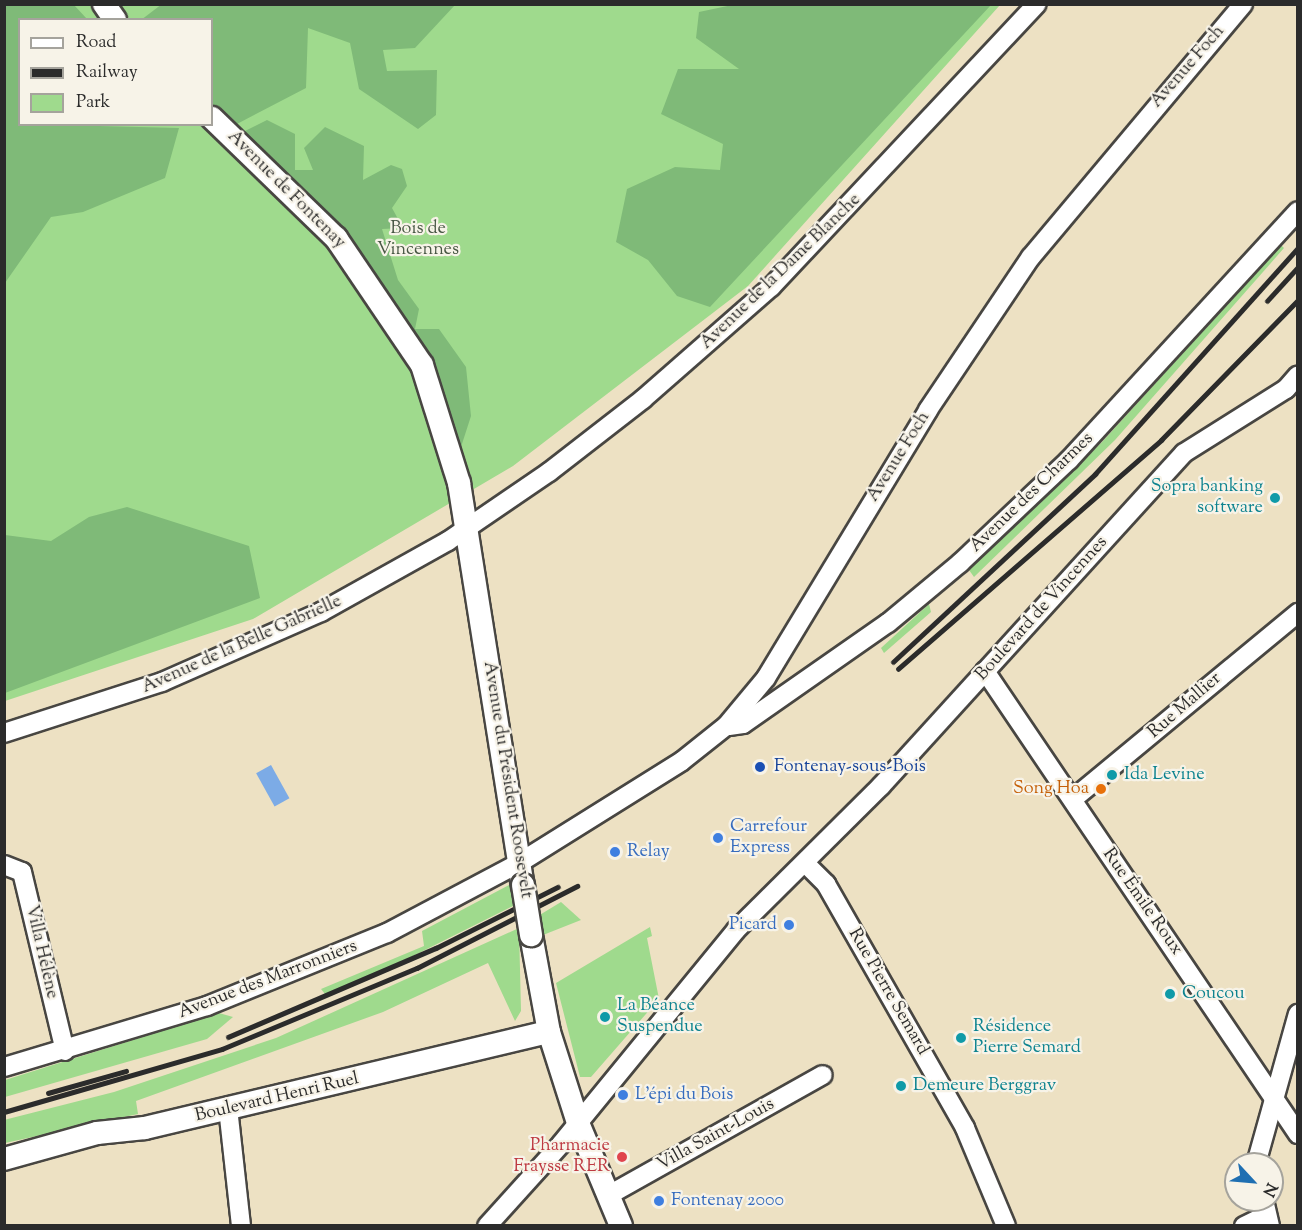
<!DOCTYPE html>
<meta charset="utf-8">
<style>
body{margin:0}
#map{position:relative;width:1302px;height:1230px;overflow:hidden;background:#ede1c3;font-family:"Sorts Mill Goudy",serif}
div>[style]{position:absolute}
.green>*{inset:0;background:#9fda8d}
.forest>*{inset:0;background:#7fba78}
.water>*{inset:0;background:#7cabe6;transform-origin:0 0}
.roads{filter:drop-shadow(2px 0 #484642) drop-shadow(-2px 0 #484642) drop-shadow(0 2px #484642) drop-shadow(0 -2px #484642)}
.minor>*{height:18px;margin:-9px;padding:0 9px;transform-origin:9px;border-radius:9px;background:#fff}
.tertiary>*{height:22px;margin:-11px;padding:0 11px;transform-origin:11px;border-radius:11px;background:#fff}
.rail>*{height:4.5px;margin:-2.25px;padding:0 2.25px;transform-origin:2.25px;border-radius:2.25px;background:#2b2b2b}
.bridges{filter:drop-shadow(2px 0 #484642) drop-shadow(-2px 0 #484642) drop-shadow(0 2px #484642) drop-shadow(0 -2px #484642)}
.tertiary-bridge>*{height:22px;margin:-11px;padding:0 11px;transform-origin:11px;border-radius:11px;background:#fff}
.dots>*{width:16px;height:16px;translate:-50% -50%;box-sizing:border-box;border:3px solid #f7f3e8;border-radius:50%}
span{translate:-50% -50%;white-space:nowrap;text-align:center;line-height:1.15;-webkit-text-stroke:4.5px #f7f3e8;paint-order:stroke}
.street-label{font-size:18px;color:#2b2b2b}
.park-label{font-size:18px;color:#485744}
.culture-label{font-size:18px;color:#0d838f}
.right{translate:-100% -50%;text-align:right}
.left{translate:0 -50%;text-align:left}
.transit-label{font-size:18px;color:#164399}
.food-label{font-size:18px;color:#c56008}
.shop-label{font-size:18px;color:#366cbe}
.health-label{font-size:18px;color:#be3a42}
.frame{position:absolute;inset:0;border:6px solid #2b2b2b;pointer-events:none}
.legend{position:absolute;left:18px;top:18px;width:195px;height:108px;box-sizing:border-box;background:#f7f3e8;border:2px solid #a5a39c;margin:0;padding:8px 10px;list-style:none;font-size:18px;color:#2b2b2b}
.legend li{display:flex;align-items:center;gap:12px;height:30px}
.legend b{width:30px;border:2px solid #a5a39c}
.north{position:absolute;left:1224px;top:1152px;width:60px;height:60px;box-sizing:border-box;background:#f7f3e8;border:2px solid #a5a39c;border-radius:50%;rotate:116deg;font-size:16px;font-weight:700;line-height:24px;text-align:center;color:#2b2b2b}
.north::after{content:'';display:block;margin:auto;width:21px;height:27px;background:#1f6fb2;clip-path:polygon(50% 0,100% 100%,50% 72%,0 100%)}
</style>
<div id="map">
<div class="green">
<div style="clip-path:polygon(evenodd,4px 5px,1000px 5px,748px 286px,513px 466px,253px 619px,5px 701px,4px 5px,20px 20px,212px 20px,212px 124px,20px 124px,20px 20px)"></div>
<div style="clip-path:polygon(1281px 245px,1284px 248px,1115px 440px,974px 577px,969px 570px,1102px 442px)"></div>
<div style="clip-path:polygon(929px 604px,931px 612px,884px 653px,881px 648px)"></div>
<div style="clip-path:polygon(511px 884px,515px 905px,399px 963px,325px 994px,321px 989px,424px 946px,422px 931px)"></div>
<div style="clip-path:polygon(561px 902px,581px 920px,543px 935px,538px 916px)"></div>
<div style="clip-path:polygon(650px 927px,652px 936px,647px 938px,659px 999px,591px 1077px,580px 1077px,556px 983px)"></div>
<div style="clip-path:polygon(519px 928px,521px 1011px,515px 1021px,488px 963px,383px 1012px,136px 1101px,138px 1114px,5px 1143px,4px 1120px,114px 1092px,276px 1038px)"></div>
<div style="clip-path:polygon(219px 1013px,233px 1017px,207px 1039px,5px 1097px,5px 1080px)"></div>
</div>
<div class="forest">
<div style="clip-path:polygon(5px 4px,74px 5px,87px 19px,20px 20px,20px 124px,179px 128px,165px 178px,83px 212px,51px 217px,5px 283px)"></div>
<div style="clip-path:polygon(162px 4px,455px 5px,415px 48px,383px 50px,387px 71px,437px 70px,436px 115px,418px 129px,359px 89px,350px 43px,308px 28px,306px 88px,235px 125px,212px 104px,212px 20px,141px 20px)"></div>
<div style="clip-path:polygon(737px 4px,991px 5px,710px 307px,677px 296px,648px 260px,616px 242px,627px 189px,675px 167px,720px 170px,723px 144px,661px 114px,678px 69px,739px 69px,696px 38px,699px 12px)"></div>
<div style="clip-path:polygon(267px 120px,295px 134px,295px 170px,313px 170px,304px 148px,325px 127px,364px 146px,363px 180px,391px 165px,402px 169px,407px 186px,392px 208px,403px 228px,382px 229px,398px 280px,419px 309px,415px 329px,439px 329px,466px 367px,471px 416px,461px 447px,430px 368px,237px 135px)"></div>
<div style="clip-path:polygon(127px 507px,249px 546px,260px 598px,5px 693px,5px 535px,51px 541px,89px 517px)"></div>
</div>
<div class="water">
<div style="left:271px;top:765px;width:38px;height:17px;rotate:61deg"></div>
</div>
<div class="roads">
<div class="minor">
<div style="left:985px;top:671px;width:559px;rotate:55.94deg"></div>
<div style="left:729px;top:726px;width:14px;rotate:-8deg"></div>
<div style="left:743px;top:724px;width:177px;rotate:-34.9deg"></div>
<div style="left:888px;top:623px;width:94px;rotate:-39.8deg"></div>
<div style="left:960px;top:563px;width:150px;rotate:-43.4deg"></div>
<div style="left:1069px;top:460px;width:338px;rotate:-47.4deg"></div>
<div style="left:4px;top:733px;width:166px;rotate:-17.9deg"></div>
<div style="left:162px;top:682px;width:174px;rotate:-23.8deg"></div>
<div style="left:321px;top:612px;width:145px;rotate:-29.2deg"></div>
<div style="left:448px;top:541px;width:122px;rotate:-34.3deg"></div>
<div style="left:549px;top:472px;width:119px;rotate:-37.8deg"></div>
<div style="left:643px;top:399px;width:170px;rotate:-41.2deg"></div>
<div style="left:771px;top:287px;width:388px;rotate:-46.8deg"></div>
<div style="left:1073px;top:799px;width:292px;rotate:-39.6deg"></div>
<div style="left:805px;top:863px;width:30px;rotate:45deg"></div>
<div style="left:826px;top:884px;width:281px;rotate:60.3deg"></div>
<div style="left:965px;top:1128px;width:106px;rotate:67.3deg"></div>
<div style="left:4px;top:865px;width:19px;rotate:21deg"></div>
<div style="left:22px;top:872px;width:184px;rotate:76.5deg"></div>
<div style="left:4px;top:1067px;width:212px;rotate:-16.7deg"></div>
<div style="left:207px;top:1006px;width:194px;rotate:-22.1deg"></div>
<div style="left:387px;top:933px;width:149px;rotate:-27.9deg"></div>
<div style="left:519px;top:863px;width:192px;rotate:-32deg"></div>
<div style="left:682px;top:761px;width:56px;rotate:-38.5deg"></div>
<div style="left:726px;top:726px;width:62px;rotate:-50.2deg"></div>
<div style="left:766px;top:678px;width:313px;rotate:-58.8deg"></div>
<div style="left:928px;top:410px;width:184px;rotate:-56.1deg"></div>
<div style="left:1031px;top:257px;width:330px;rotate:-50deg"></div>
<div style="left:228px;top:1108px;width:119px;rotate:83.7deg"></div>
<div style="left:1256px;top:1164px;width:156px;rotate:-74.4deg"></div>
<div style="left:609px;top:1195px;width:245px;rotate:-29.3deg"></div>
<div style="left:1264px;top:1200px;width:27px;rotate:77deg"></div>
<div style="left:487px;top:1226px;width:110px;rotate:-47.9deg"></div>
<div style="left:561px;top:1144px;width:276px;rotate:-50.7deg"></div>
<div style="left:736px;top:930px;width:204px;rotate:-44.8deg"></div>
<div style="left:881px;top:786px;width:450px;rotate:-47.7deg"></div>
<div style="left:1184px;top:453px;width:120px;rotate:-32.1deg"></div>
<div style="left:1286px;top:389px;width:18px;rotate:-49deg"></div>
<div style="left:1244px;top:1226px;width:25px;rotate:-26deg"></div>
</div>
<div class="tertiary">
<div style="left:104px;top:4px;width:19px;rotate:55deg"></div>
<div style="left:212px;top:118px;width:173px;rotate:44.1deg"></div>
<div style="left:336px;top:238px;width:153px;rotate:55.9deg"></div>
<div style="left:422px;top:365px;width:124px;rotate:72.6deg"></div>
<div style="left:459px;top:483px;width:407px;rotate:81deg"></div>
<div style="left:531px;top:935px;width:99px;rotate:79.5deg"></div>
<div style="left:549px;top:1032px;width:96px;rotate:72.3deg"></div>
<div style="left:578px;top:1123px;width:112px;rotate:67.3deg"></div>
<div style="left:4px;top:1159px;width:97px;rotate:-15.6deg"></div>
<div style="left:97px;top:1133px;width:48px;rotate:-5.9deg"></div>
<div style="left:145px;top:1128px;width:415px;rotate:-13.4deg"></div>
</div>
</div>
<div class="rail">
<div style="left:1267px;top:301px;width:46px;rotate:-47.6deg"></div>
<div style="left:893px;top:662px;width:276px;rotate:-42.9deg"></div>
<div style="left:1095px;top:474px;width:304px;rotate:-48.1deg"></div>
<div style="left:898px;top:669px;width:349px;rotate:-41deg"></div>
<div style="left:1161px;top:440px;width:196px;rotate:-45.6deg"></div>
<div style="left:228px;top:1037px;width:226px;rotate:-23.2deg"></div>
<div style="left:436px;top:948px;width:136px;rotate:-26.6deg"></div>
<div style="left:48px;top:1093px;width:81px;rotate:-15.8deg"></div>
<div style="left:4px;top:1112px;width:227px;rotate:-16.1deg"></div>
<div style="left:222px;top:1049px;width:211px;rotate:-22.6deg"></div>
<div style="left:417px;top:968px;width:180px;rotate:-27.1deg"></div>
</div>
<div class="bridges">
<div class="tertiary-bridge">
<div style="left:523px;top:885px;width:51px;rotate:80.9deg"></div>
</div>
</div>
<div class="dots">
<div style="left:1275px;top:498px;background:#0f9aa8"></div>
<div style="left:760px;top:767px;background:#1a4fb4"></div>
<div style="left:1112px;top:775px;background:#0f9aa8"></div>
<div style="left:1101px;top:789px;background:#e8710a"></div>
<div style="left:718px;top:838px;background:#3f7fe0"></div>
<div style="left:615px;top:852px;background:#3f7fe0"></div>
<div style="left:789px;top:925px;background:#3f7fe0"></div>
<div style="left:1170px;top:994px;background:#0f9aa8"></div>
<div style="left:605px;top:1017px;background:#0f9aa8"></div>
<div style="left:961px;top:1038px;background:#0f9aa8"></div>
<div style="left:901px;top:1086px;background:#0f9aa8"></div>
<div style="left:623px;top:1095px;background:#3f7fe0"></div>
<div style="left:622px;top:1157px;background:#e0444e"></div>
<div style="left:659px;top:1201px;background:#3f7fe0"></div>
</div>
<div class="street-label">
<span style="left:1188px;top:67px;rotate:-49deg">Avenue Foch</span>
<span style="left:286px;top:190px;rotate:45deg">Avenue de Fontenay</span>
<span style="left:781px;top:272px;rotate:-44deg">Avenue de la Dame Blanche</span>
<span style="left:899px;top:457px;rotate:-58deg">Avenue Foch</span>
<span style="left:1032px;top:493px;rotate:-44deg">Avenue des Charmes</span>
<span style="left:1042px;top:609px;rotate:-48deg">Boulevard de Vincennes</span>
<span style="left:242px;top:645px;rotate:-24deg">Avenue de la Belle Gabrielle</span>
<span style="left:1185px;top:706px;rotate:-41deg">Rue Mallier</span>
<span style="left:507px;top:780px;rotate:81deg">Avenue du Président Roosevelt</span>
<span style="left:1142px;top:902px;rotate:55deg">Rue Émile Roux</span>
<span style="left:41px;top:952px;rotate:77deg">Villa Hélène</span>
<span style="left:268px;top:980px;rotate:-21deg">Avenue des Marronniers</span>
<span style="left:888px;top:992px;rotate:60deg">Rue Pierre Semard</span>
<span style="left:277px;top:1098px;rotate:-13deg">Boulevard Henri Ruel</span>
<span style="left:716px;top:1135px;rotate:-29deg">Villa Saint-Louis</span>
</div>
<div class="park-label">
<span style="left:418px;top:240px">Bois de<br>Vincennes</span>
</div>
<div class="culture-label">
<span class="right" style="left:1263px;top:498px">Sopra banking<br>software</span>
<span class="left" style="left:1124px;top:775px">Ida Levine</span>
<span class="left" style="left:1182px;top:994px">Coucou</span>
<span class="left" style="left:617px;top:1017px">La Béance<br>Suspendue</span>
<span class="left" style="left:973px;top:1038px">Résidence<br>Pierre Semard</span>
<span class="left" style="left:913px;top:1086px">Demeure Berggrav</span>
</div>
<div class="transit-label">
<span class="left" style="left:774px;top:767px">Fontenay-sous-Bois</span>
</div>
<div class="food-label">
<span class="right" style="left:1089px;top:789px">Song Hoa</span>
</div>
<div class="shop-label">
<span class="left" style="left:730px;top:838px">Carrefour<br>Express</span>
<span class="left" style="left:627px;top:852px">Relay</span>
<span class="right" style="left:777px;top:925px">Picard</span>
<span class="left" style="left:635px;top:1095px">L'épi du Bois</span>
<span class="left" style="left:671px;top:1201px">Fontenay 2000</span>
</div>
<div class="health-label">
<span class="right" style="left:610px;top:1157px">Pharmacie<br>Fraysse RER</span>
</div>
<div class="frame"></div>
<ul class="legend">
<li><b style="height:8px;background:#fff"></b>Road</li>
<li><b style="height:8px;background:#2b2b2b"></b>Railway</li>
<li><b style="height:16px;background:#9fda8d"></b>Park</li>
</ul>
<div class="north">N</div>
</div>
